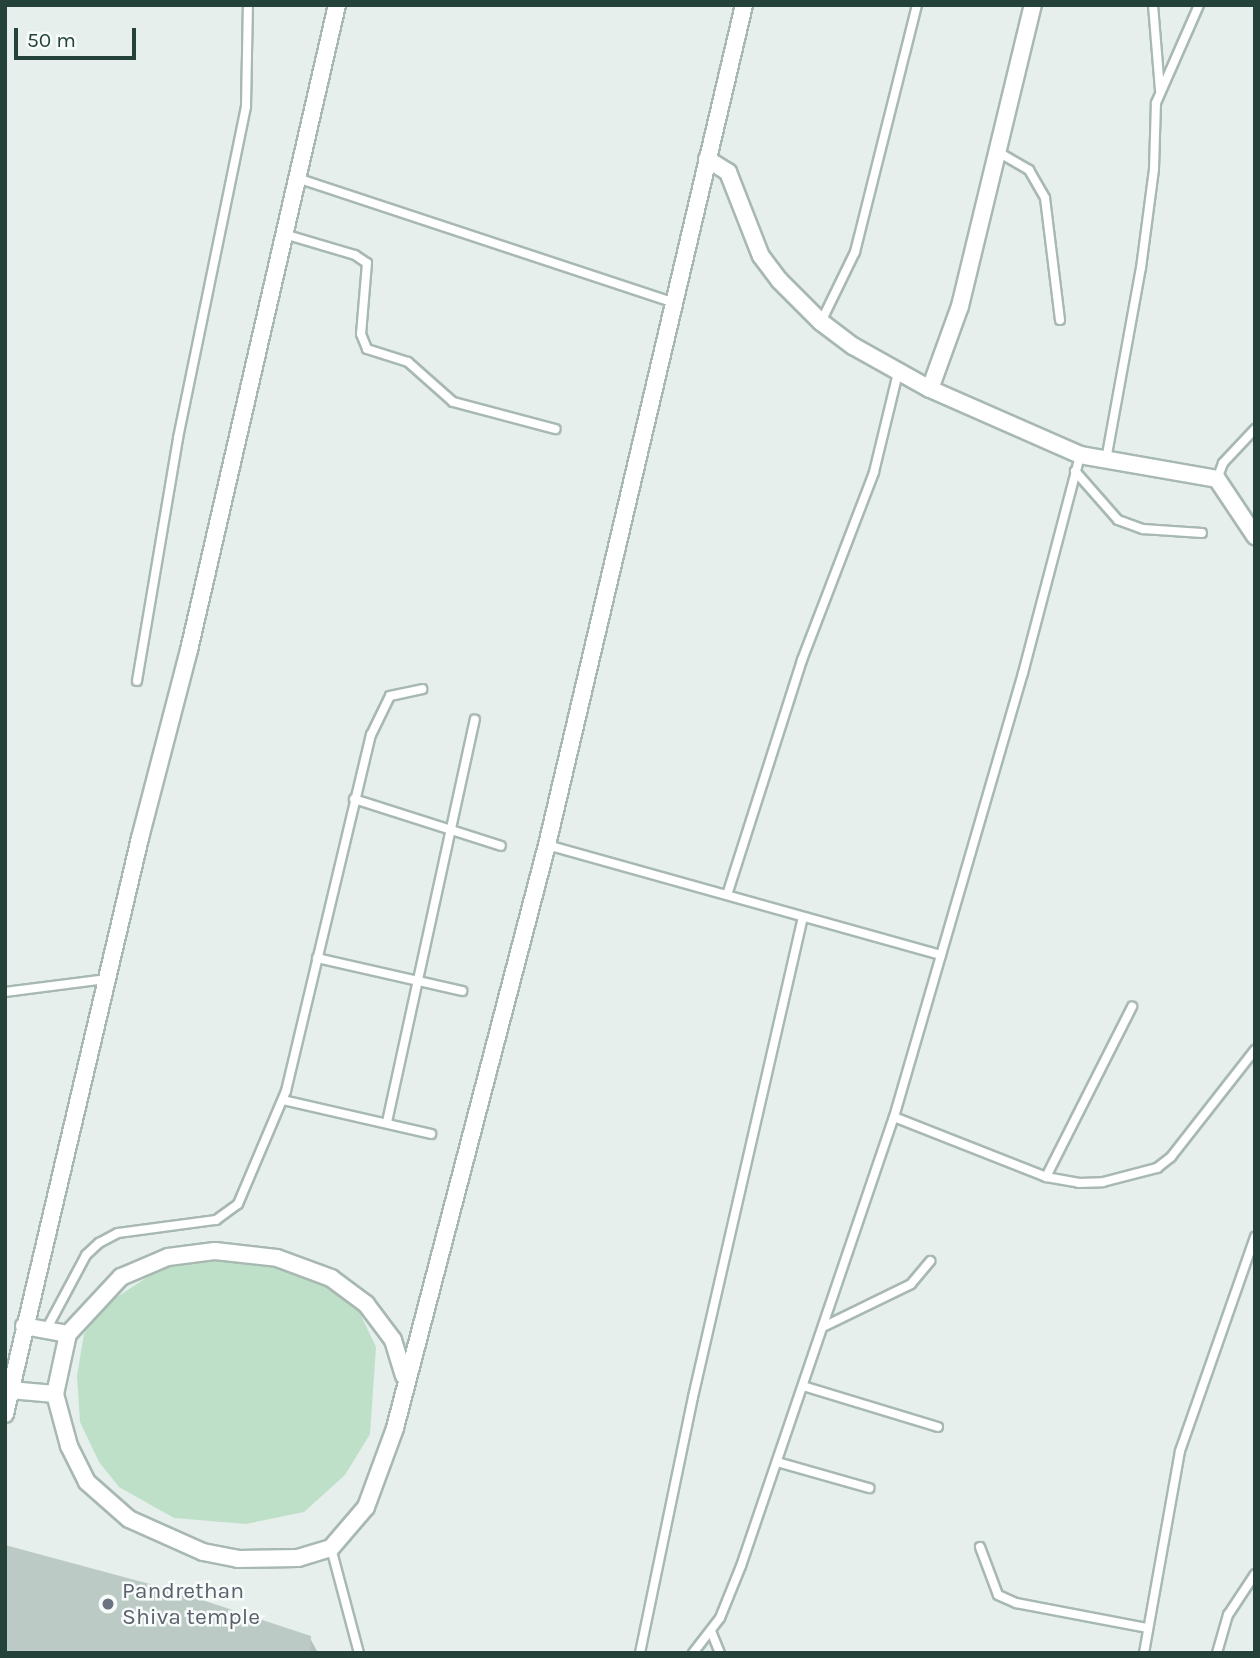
<!DOCTYPE html>
<style>
body{margin:0}
#map{position:relative;width:1260px;height:1658px;overflow:hidden;background:#e6efeb;font-family:Karla,sans-serif}
div>[style]{position:absolute}
.green>*{inset:0;background:#bfe0c8}
.shadow>*{inset:0;background:#0003}
.building>*{inset:0;background:#bbcac4}
.roads{filter:drop-shadow(2px 0 #a8b8b2) drop-shadow(-2px 0 #a8b8b2) drop-shadow(0 2px #a8b8b2) drop-shadow(0 -2px #a8b8b2)}
.service>*{height:8px;margin:-4px;padding:0 4px;transform-origin:4px;border-radius:4px;background:#fff}
.minor>*{height:16px;margin:-8px;padding:0 8px;transform-origin:8px;border-radius:8px;background:#fff}
.dots>*{width:19px;height:19px;translate:-50% -50%;box-sizing:border-box;border:4px solid #f7fbf9;border-radius:50%}
span{translate:-50% -50%;white-space:nowrap;text-align:center;line-height:1.15;-webkit-text-stroke:5px #f7fbf9;paint-order:stroke}
.worship-label{font-size:23px;color:#5b616d}
.left{translate:0 -50%;text-align:left}
.frame{position:absolute;inset:0;border:7px solid #24423a;pointer-events:none}
.scale{position:absolute;left:14px;top:28px;width:122px;height:32px;box-sizing:border-box;border:4px solid #24423a;border-top:0;padding-left:9px;font-size:21px;line-height:24px;white-space:nowrap;color:#24423a;-webkit-text-stroke:5px #f7fbf9;paint-order:stroke}
</style>
<div id="map">
<div class="green">
<div style="clip-path:polygon(257px 1258px,300px 1269px,355px 1303px,376px 1347px,370px 1434px,345px 1475px,304px 1512px,246px 1524px,174px 1518px,119px 1487px,99px 1462px,80px 1422px,77px 1376px,84px 1334px,108px 1303px,164px 1266px)"></div>
</div>
<div class="shadow">
<div style="clip-path:polygon(310px 1638px,318px 1653px,5px 1653px)"></div>
</div>
<div class="building">
<div style="clip-path:polygon(5px 1545px,172px 1590px,311px 1636px,310px 1653px,5px 1653px)"></div>
</div>
<div class="roads">
<div class="service">
<div style="left:1153px;top:5px;width:85px;rotate:85.3deg"></div>
<div style="left:998px;top:152px;width:36px;rotate:30deg"></div>
<div style="left:1029px;top:170px;width:32px;rotate:60deg"></div>
<div style="left:1045px;top:198px;width:123px;rotate:83deg"></div>
<div style="left:297px;top:178px;width:396px;rotate:18.3deg"></div>
<div style="left:284px;top:234px;width:74px;rotate:16.5deg"></div>
<div style="left:355px;top:255px;width:14px;rotate:34deg"></div>
<div style="left:367px;top:263px;width:71px;rotate:94.8deg"></div>
<div style="left:361px;top:334px;width:16px;rotate:68deg"></div>
<div style="left:367px;top:349px;width:43px;rotate:17.6deg"></div>
<div style="left:408px;top:362px;width:60px;rotate:41.6deg"></div>
<div style="left:453px;top:402px;width:106px;rotate:14.8deg"></div>
<div style="left:821px;top:322px;width:78px;rotate:-64.1deg"></div>
<div style="left:855px;top:252px;width:255px;rotate:-75.9deg"></div>
<div style="left:1106px;top:460px;width:195px;rotate:-79.7deg"></div>
<div style="left:1141px;top:268px;width:100px;rotate:-82.5deg"></div>
<div style="left:1154px;top:169px;width:66px;rotate:-88.3deg"></div>
<div style="left:1156px;top:103px;width:107px;rotate:-66.3deg"></div>
<div style="left:1075px;top:471px;width:65px;rotate:48.7deg"></div>
<div style="left:1118px;top:520px;width:27px;rotate:20deg"></div>
<div style="left:1143px;top:529px;width:59px;rotate:3.9deg"></div>
<div style="left:1217px;top:479px;width:17px;rotate:-69deg"></div>
<div style="left:1223px;top:463px;width:47px;rotate:-46.7deg"></div>
<div style="left:137px;top:681px;width:246px;rotate:-80.4deg"></div>
<div style="left:178px;top:438px;width:339px;rotate:-78.4deg"></div>
<div style="left:246px;top:106px;width:101px;rotate:-88.9deg"></div>
<div style="left:354px;top:799px;width:154px;rotate:17.7deg"></div>
<div style="left:547px;top:845px;width:409px;rotate:15.6deg"></div>
<div style="left:728px;top:892px;width:244px;rotate:-72.3deg"></div>
<div style="left:802px;top:660px;width:201px;rotate:-69deg"></div>
<div style="left:874px;top:472px;width:102px;rotate:-76.4deg"></div>
<div style="left:317px;top:958px;width:149px;rotate:12.8deg"></div>
<div style="left:5px;top:992px;width:103px;rotate:-7.3deg"></div>
<div style="left:283px;top:1100px;width:152px;rotate:12.9deg"></div>
<div style="left:894px;top:1117px;width:163px;rotate:21.5deg"></div>
<div style="left:1046px;top:1177px;width:34px;rotate:10deg"></div>
<div style="left:1079px;top:1183px;width:24px;rotate:-2deg"></div>
<div style="left:1103px;top:1182px;width:56px;rotate:-14.5deg"></div>
<div style="left:1157px;top:1168px;width:18px;rotate:-38deg"></div>
<div style="left:1171px;top:1157px;width:136px;rotate:-51.9deg"></div>
<div style="left:387px;top:1122px;width:412px;rotate:-77.7deg"></div>
<div style="left:1046px;top:1177px;width:191px;rotate:-63.2deg"></div>
<div style="left:823px;top:1327px;width:98px;rotate:-26deg"></div>
<div style="left:911px;top:1284px;width:30px;rotate:-50deg"></div>
<div style="left:46px;top:1330px;width:85px;rotate:-61.9deg"></div>
<div style="left:86px;top:1255px;width:18px;rotate:-43deg"></div>
<div style="left:99px;top:1243px;width:21px;rotate:-28deg"></div>
<div style="left:118px;top:1233px;width:99px;rotate:-7.6deg"></div>
<div style="left:216px;top:1220px;width:27px;rotate:-36deg"></div>
<div style="left:238px;top:1204px;width:123px;rotate:-67deg"></div>
<div style="left:286px;top:1091px;width:366px;rotate:-76.6deg"></div>
<div style="left:371px;top:735px;width:43px;rotate:-64deg"></div>
<div style="left:390px;top:696px;width:33px;rotate:-12deg"></div>
<div style="left:803px;top:1386px;width:141px;rotate:16.9deg"></div>
<div style="left:777px;top:1462px;width:96px;rotate:15.8deg"></div>
<div style="left:980px;top:1547px;width:51px;rotate:69.4deg"></div>
<div style="left:998px;top:1595px;width:20px;rotate:24deg"></div>
<div style="left:1016px;top:1603px;width:133px;rotate:10.8deg"></div>
<div style="left:331px;top:1548px;width:109px;rotate:75.1deg"></div>
<div style="left:711px;top:1631px;width:24px;rotate:68deg"></div>
<div style="left:640px;top:1653px;width:261px;rotate:-78.3deg"></div>
<div style="left:693px;top:1397px;width:491px;rotate:-77.1deg"></div>
<div style="left:693px;top:1653px;width:44px;rotate:-52.4deg"></div>
<div style="left:720px;top:1618px;width:56px;rotate:-68deg"></div>
<div style="left:741px;top:1566px;width:474px;rotate:-71.2deg"></div>
<div style="left:894px;top:1117px;width:462px;rotate:-73.8deg"></div>
<div style="left:1023px;top:673px;width:225px;rotate:-75.3deg"></div>
<div style="left:1144px;top:1653px;width:205px;rotate:-79.9deg"></div>
<div style="left:1180px;top:1451px;width:227px;rotate:-70.7deg"></div>
<div style="left:1217px;top:1653px;width:40px;rotate:-74deg"></div>
<div style="left:1228px;top:1615px;width:49px;rotate:-56.6deg"></div>
</div>
<div class="minor">
<div style="left:707px;top:159px;width:25px;rotate:32deg"></div>
<div style="left:728px;top:172px;width:90px;rotate:68.6deg"></div>
<div style="left:761px;top:256px;width:30px;rotate:53deg"></div>
<div style="left:779px;top:280px;width:59px;rotate:45deg"></div>
<div style="left:821px;top:322px;width:40px;rotate:37deg"></div>
<div style="left:853px;top:346px;width:88px;rotate:29.2deg"></div>
<div style="left:930px;top:389px;width:88px;rotate:-70.1deg"></div>
<div style="left:960px;top:306px;width:310px;rotate:-76.4deg"></div>
<div style="left:930px;top:389px;width:164px;rotate:23.7deg"></div>
<div style="left:1080px;top:455px;width:139px;rotate:9.9deg"></div>
<div style="left:1217px;top:479px;width:69px;rotate:56.3deg"></div>
<div style="left:24px;top:1326px;width:45px;rotate:10.3deg"></div>
<div style="left:68px;top:1334px;width:78px;rotate:-47.1deg"></div>
<div style="left:121px;top:1277px;width:51px;rotate:-23.1deg"></div>
<div style="left:168px;top:1257px;width:47px;rotate:-7.3deg"></div>
<div style="left:215px;top:1251px;width:62px;rotate:6.4deg"></div>
<div style="left:277px;top:1258px;width:58px;rotate:20.3deg"></div>
<div style="left:331px;top:1278px;width:44px;rotate:36.6deg"></div>
<div style="left:366px;top:1304px;width:45px;rotate:53.1deg"></div>
<div style="left:393px;top:1340px;width:37px;rotate:73deg"></div>
<div style="left:10px;top:1390px;width:45px;rotate:5.1deg"></div>
<div style="left:55px;top:1394px;width:54px;rotate:74.9deg"></div>
<div style="left:69px;top:1446px;width:40px;rotate:63.4deg"></div>
<div style="left:87px;top:1482px;width:56px;rotate:41.4deg"></div>
<div style="left:129px;top:1519px;width:81px;rotate:24deg"></div>
<div style="left:203px;top:1552px;width:36px;rotate:11deg"></div>
<div style="left:238px;top:1559px;width:60px;rotate:-1deg"></div>
<div style="left:298px;top:1558px;width:34px;rotate:-17deg"></div>
<div style="left:331px;top:1548px;width:54px;rotate:-49.5deg"></div>
<div style="left:366px;top:1507px;width:84px;rotate:-69.8deg"></div>
<div style="left:395px;top:1428px;width:602px;rotate:-75.39deg"></div>
<div style="left:547px;top:845px;width:863px;rotate:-76.8deg"></div>
<div style="left:55px;top:1394px;width:61px;rotate:-77.8deg"></div>
<div style="left:5px;top:1414px;width:592px;rotate:-76.81deg"></div>
<div style="left:140px;top:838px;width:194px;rotate:-75.4deg"></div>
<div style="left:189px;top:650px;width:662px;rotate:-77.08deg"></div>
</div>
</div>
<div class="dots">
<div style="left:108px;top:1604px;background:#6b7280"></div>
</div>
<div class="worship-label">
<span class="left" style="left:122px;top:1604px">Pandrethan<br>Shiva temple</span>
</div>
<div class="frame"></div>
<div class="scale">50 m</div>
</div>
